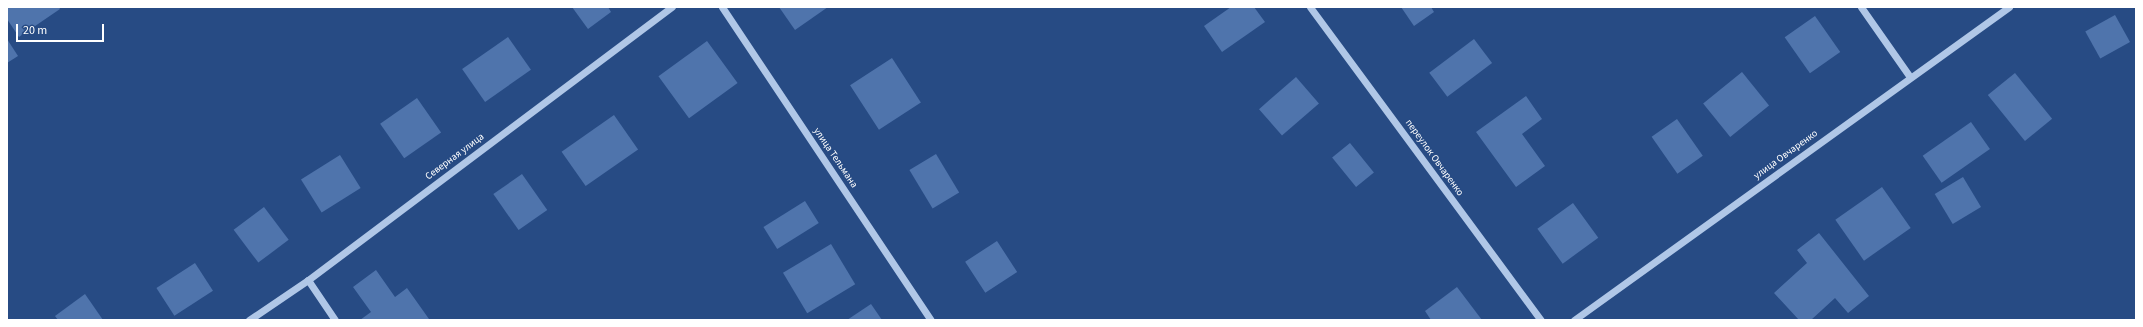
<!DOCTYPE html>
<meta charset="utf-8">
<style>
body{margin:0}
#map{position:relative;width:2143px;height:327px;overflow:hidden;background:#274b84;font-family:"Source Sans 3",sans-serif}
div>[style]{position:absolute}
.building>*{inset:0;background:#4f74ac;transform-origin:0 0}
.minor>*{height:7px;margin:-3.5px;padding:0 3.5px;transform-origin:3.5px;border-radius:3.5px;background:#b0c7e7}
span{translate:-50% -50%;white-space:nowrap;text-align:center;line-height:1.15;-webkit-text-stroke:3px #274b84;paint-order:stroke}
.street-label{font-size:10px;color:#fff}
.frame{position:absolute;inset:0;border:8px solid #fff;pointer-events:none}
.scale{position:absolute;left:16px;top:24px;width:88px;height:18px;box-sizing:border-box;border:2px solid #fff;border-top:0;padding-left:5px;font-size:12px;line-height:14px;white-space:nowrap;color:#fff;-webkit-text-stroke:3px #274b84;paint-order:stroke}
</style>
<div id="map">
<div class="building">
<div style="clip-path:polygon(7px 7px,59px 7px,60px 9px,19px 37px,7px 19px)"></div>
<div style="clip-path:polygon(572px 7px,608px 7px,611px 12px,588px 29px)"></div>
<div style="clip-path:polygon(779px 7px,828px 7px,795px 30px)"></div>
<div style="clip-path:polygon(1231px 7px,1254px 7px,1265px 22px,1222px 52px,1204px 26px)"></div>
<div style="clip-path:polygon(1401px 7px,1431px 7px,1434px 12px,1414px 26px)"></div>
<div style="left:2115px;top:15px;width:31px;height:34px;rotate:61deg"></div>
<div style="left:1815px;top:16px;width:44px;height:37px;rotate:55deg"></div>
<div style="left:508px;top:37px;width:40px;height:56px;rotate:55deg"></div>
<div style="clip-path:polygon(7px 39px,18px 56px,7px 63px)"></div>
<div style="left:1474px;top:39px;width:30px;height:56px;rotate:53deg"></div>
<div style="left:707px;top:41px;width:52px;height:60px;rotate:54deg"></div>
<div style="left:892px;top:58px;width:53px;height:50px;rotate:57deg"></div>
<div style="left:1742px;top:72px;width:43px;height:50px;rotate:51deg"></div>
<div style="left:2015px;top:73px;width:59px;height:35px;rotate:51deg"></div>
<div style="left:1296px;top:77px;width:35px;height:49px;rotate:49deg"></div>
<div style="clip-path:polygon(1526px 96px,1542px 119px,1522px 134px,1545px 166px,1516px 187px,1476px 132px)"></div>
<div style="left:417px;top:98px;width:42px;height:45px;rotate:55deg"></div>
<div style="left:614px;top:115px;width:42px;height:64px;rotate:55deg"></div>
<div style="left:1677px;top:119px;width:45px;height:31px;rotate:55deg"></div>
<div style="left:1971px;top:122px;width:33px;height:59px;rotate:55deg"></div>
<div style="left:1350px;top:143px;width:38px;height:23px;rotate:51deg"></div>
<div style="left:936px;top:154px;width:45px;height:31px;rotate:59deg"></div>
<div style="left:340px;top:155px;width:39px;height:46px;rotate:58deg"></div>
<div style="left:522px;top:174px;width:44px;height:35px;rotate:55deg"></div>
<div style="left:1963px;top:177px;width:35px;height:33px;rotate:59deg"></div>
<div style="left:1882px;top:187px;width:50px;height:57px;rotate:55deg"></div>
<div style="left:805px;top:201px;width:26px;height:49px;rotate:58deg"></div>
<div style="left:1573px;top:203px;width:43px;height:44px;rotate:54deg"></div>
<div style="left:264px;top:207px;width:41px;height:38px;rotate:53deg"></div>
<div style="clip-path:polygon(1819px 233px,1869px 296px,1848px 313px,1835px 298px,1811px 320px,1799px 320px,1774px 293px,1807px 263px,1797px 250px)"></div>
<div style="left:997px;top:241px;width:37px;height:38px;rotate:57deg"></div>
<div style="left:831px;top:244px;width:47px;height:56px;rotate:59deg"></div>
<div style="left:195px;top:263px;width:33px;height:46px;rotate:57deg"></div>
<div style="clip-path:polygon(376px 270px,395px 297px,407px 288px,429px 319px,360px 320px,371px 312px,353px 287px)"></div>
<div style="clip-path:polygon(1457px 287px,1482px 320px,1431px 320px,1425px 311px)"></div>
<div style="clip-path:polygon(85px 294px,103px 320px,58px 320px,55px 316px)"></div>
<div style="clip-path:polygon(871px 304px,882px 320px,847px 320px)"></div>
</div>
<div class="minor">
<div style="left:722px;top:7px;width:376px;rotate:56.3deg"></div>
<div style="left:1310px;top:7px;width:389px;rotate:53.6deg"></div>
<div style="left:1861px;top:7px;width:85px;rotate:55deg"></div>
<div style="left:308px;top:280px;width:48px;rotate:56deg"></div>
<div style="left:249px;top:320px;width:71px;rotate:-34.1deg"></div>
<div style="left:308px;top:280px;width:455px;rotate:-36.9deg"></div>
<div style="left:1574px;top:320px;width:536px;rotate:-35.74deg"></div>
</div>
<div class="street-label">
<span style="left:1786px;top:155px;rotate:-36deg">улица Овчаренко</span>
<span style="left:455px;top:157px;rotate:-37deg">Северная улица</span>
<span style="left:835px;top:158px;rotate:56deg">улица Тельмана</span>
<span style="left:1434px;top:158px;rotate:54deg">переулок Овчаренко</span>
</div>
<div class="frame"></div>
<div class="scale">20 m</div>
</div>
